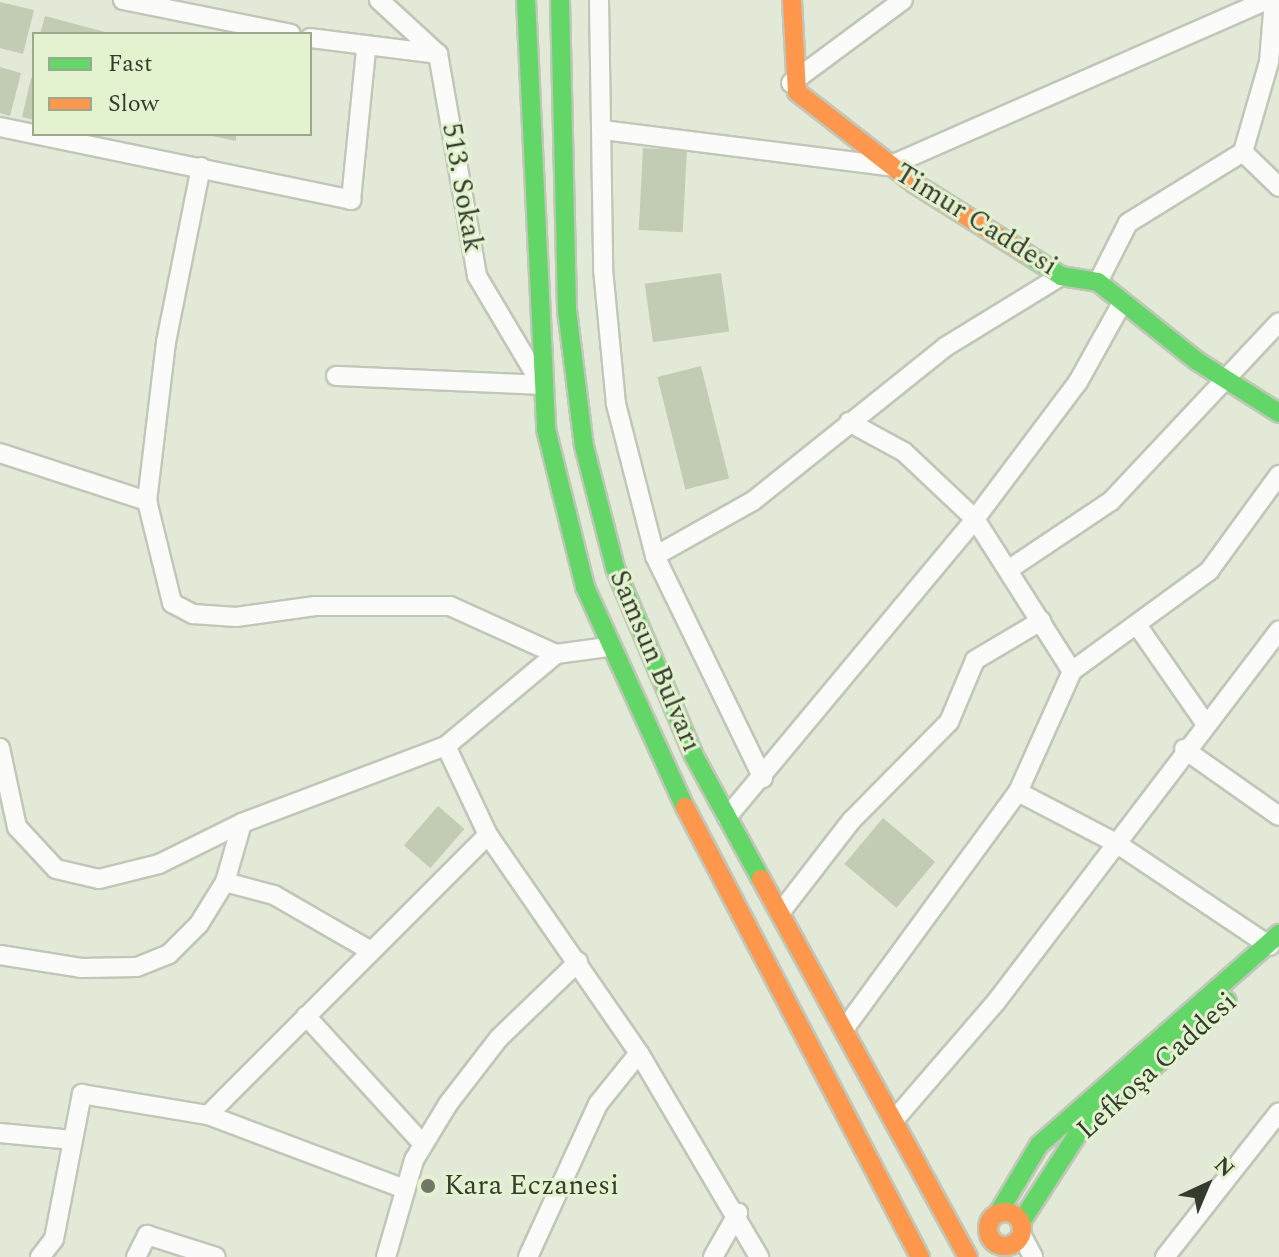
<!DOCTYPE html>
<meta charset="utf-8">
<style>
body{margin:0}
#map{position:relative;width:1279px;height:1257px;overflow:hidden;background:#e2ead7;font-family:Spectral,serif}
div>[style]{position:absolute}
.building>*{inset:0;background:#c2ccb4;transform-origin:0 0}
.roads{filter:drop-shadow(2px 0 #c1c7b8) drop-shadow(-2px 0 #c1c7b8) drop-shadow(0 2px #c1c7b8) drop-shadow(0 -2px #c1c7b8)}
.street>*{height:18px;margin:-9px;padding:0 9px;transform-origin:9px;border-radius:9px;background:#fbfcf9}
.fast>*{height:18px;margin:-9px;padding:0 9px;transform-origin:9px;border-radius:9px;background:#63d668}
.slow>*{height:18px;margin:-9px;padding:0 9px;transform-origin:9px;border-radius:9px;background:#ff974d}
.slow>.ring{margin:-9px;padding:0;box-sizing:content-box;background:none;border:18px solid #ff974d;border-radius:50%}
.dots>*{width:22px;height:22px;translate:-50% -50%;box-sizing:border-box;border:4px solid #e3f2cf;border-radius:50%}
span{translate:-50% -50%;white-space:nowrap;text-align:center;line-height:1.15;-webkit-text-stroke:6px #e3f2cf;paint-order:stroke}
.street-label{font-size:28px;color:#353b2d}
.poi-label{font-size:28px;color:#353b2d}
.left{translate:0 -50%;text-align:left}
.legend{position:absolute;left:32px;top:32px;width:280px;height:104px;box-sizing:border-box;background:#e3f2cf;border:2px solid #9da98e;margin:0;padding:10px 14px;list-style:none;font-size:24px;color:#353b2d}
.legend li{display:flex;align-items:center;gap:16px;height:40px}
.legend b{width:40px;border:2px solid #9da98e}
.north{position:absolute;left:1167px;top:1145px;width:80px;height:80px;-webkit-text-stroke:6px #e3f2cf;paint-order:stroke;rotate:44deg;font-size:22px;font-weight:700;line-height:32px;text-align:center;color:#353b2d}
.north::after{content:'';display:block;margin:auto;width:28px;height:36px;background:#353b2d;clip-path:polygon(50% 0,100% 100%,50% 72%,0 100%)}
</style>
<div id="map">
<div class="building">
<div style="clip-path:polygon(0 2px,34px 10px,23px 54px,0 48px)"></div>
<div style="clip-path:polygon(45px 16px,109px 33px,109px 34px,40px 34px)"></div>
<div style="clip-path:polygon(0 67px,21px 73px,10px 116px,0 113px)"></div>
<div style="clip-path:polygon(31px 78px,34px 78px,34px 120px,22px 117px)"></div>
<div style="clip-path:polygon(202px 134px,236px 134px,236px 141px)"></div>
<div style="left:643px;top:148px;width:44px;height:82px;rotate:3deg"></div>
<div style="left:721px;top:273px;width:59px;height:77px;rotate:82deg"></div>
<div style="left:701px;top:366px;width:116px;height:45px;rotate:76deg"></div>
<div style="left:438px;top:806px;width:35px;height:52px;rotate:41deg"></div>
<div style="left:883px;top:818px;width:68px;height:60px;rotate:40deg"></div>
</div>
<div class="roads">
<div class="street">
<div style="left:123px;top:0;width:171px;rotate:11.4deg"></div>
<div style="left:379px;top:0;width:80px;rotate:42.5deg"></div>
<div style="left:438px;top:54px;width:225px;rotate:80deg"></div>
<div style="left:477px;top:276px;width:112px;rotate:59.3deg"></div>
<div style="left:599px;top:0;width:269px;rotate:89.1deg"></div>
<div style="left:603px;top:269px;width:136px;rotate:84.5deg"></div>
<div style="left:616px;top:404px;width:157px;rotate:75.6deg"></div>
<div style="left:655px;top:556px;width:247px;rotate:64.1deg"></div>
<div style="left:310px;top:38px;width:129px;rotate:7.1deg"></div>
<div style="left:791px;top:83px;width:139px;rotate:-36.5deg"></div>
<div style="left:0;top:127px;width:359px;rotate:11.7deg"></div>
<div style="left:351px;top:200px;width:152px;rotate:-84.3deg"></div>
<div style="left:603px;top:130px;width:288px;rotate:7.2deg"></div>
<div style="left:889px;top:166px;width:413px;rotate:-23.7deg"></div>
<div style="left:1243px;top:152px;width:50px;rotate:44.2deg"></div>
<div style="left:201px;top:167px;width:178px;rotate:101.3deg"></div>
<div style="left:166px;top:342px;width:160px;rotate:96.8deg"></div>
<div style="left:147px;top:501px;width:105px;rotate:76.2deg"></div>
<div style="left:172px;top:603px;width:24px;rotate:28deg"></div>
<div style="left:193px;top:614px;width:43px;rotate:4deg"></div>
<div style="left:236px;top:617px;width:80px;rotate:-7.9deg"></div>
<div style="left:315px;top:606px;width:135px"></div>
<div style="left:450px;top:606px;width:116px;rotate:24.4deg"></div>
<div style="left:556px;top:654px;width:52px;rotate:-7.7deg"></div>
<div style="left:1098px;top:282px;width:66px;rotate:-63deg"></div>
<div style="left:1128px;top:223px;width:135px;rotate:-31.7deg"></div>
<div style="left:1243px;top:152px;width:94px;rotate:-73.9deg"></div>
<div style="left:1269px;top:62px;width:62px;rotate:-85.4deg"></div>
<div style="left:336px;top:376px;width:205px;rotate:2.5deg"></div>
<div style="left:849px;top:422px;width:63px;rotate:28.6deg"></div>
<div style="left:904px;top:452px;width:98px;rotate:43.3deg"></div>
<div style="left:975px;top:519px;width:180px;rotate:57.5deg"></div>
<div style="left:0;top:453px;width:155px;rotate:18.1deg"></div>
<div style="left:655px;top:556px;width:112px;rotate:-29.3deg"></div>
<div style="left:753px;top:501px;width:246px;rotate:-38.7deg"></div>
<div style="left:945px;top:347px;width:136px;rotate:-31.5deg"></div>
<div style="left:1008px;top:570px;width:124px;rotate:-33.8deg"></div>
<div style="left:1111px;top:501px;width:245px;rotate:-46.8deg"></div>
<div style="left:1137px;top:625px;width:119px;rotate:55.2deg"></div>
<div style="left:446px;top:746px;width:98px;rotate:64.7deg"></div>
<div style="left:488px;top:835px;width:265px;rotate:55.3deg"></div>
<div style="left:639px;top:1053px;width:237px;rotate:59.5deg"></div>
<div style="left:0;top:748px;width:81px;rotate:77.9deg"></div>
<div style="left:17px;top:827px;width:57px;rotate:47.1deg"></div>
<div style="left:56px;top:869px;width:44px;rotate:13.1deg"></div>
<div style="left:99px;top:879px;width:62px;rotate:-14deg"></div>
<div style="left:159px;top:864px;width:93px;rotate:-26.3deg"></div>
<div style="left:242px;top:823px;width:218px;rotate:-20.7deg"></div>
<div style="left:446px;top:746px;width:143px;rotate:-39.9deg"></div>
<div style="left:1184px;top:749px;width:116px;rotate:35.2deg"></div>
<div style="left:1018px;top:792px;width:110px;rotate:27.5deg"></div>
<div style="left:1116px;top:843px;width:185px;rotate:33.8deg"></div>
<div style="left:727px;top:817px;width:388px;rotate:-50.2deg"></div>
<div style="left:975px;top:519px;width:171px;rotate:-53.1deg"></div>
<div style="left:1078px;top:382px;width:90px;rotate:-60.9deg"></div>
<div style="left:225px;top:882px;width:51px;rotate:14.9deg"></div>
<div style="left:274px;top:895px;width:112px;rotate:30deg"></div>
<div style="left:780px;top:913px;width:116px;rotate:-52.3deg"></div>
<div style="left:851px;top:821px;width:139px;rotate:-45.3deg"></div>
<div style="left:949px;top:722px;width:67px;rotate:-67.2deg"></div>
<div style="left:975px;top:660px;width:77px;rotate:-30.6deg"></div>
<div style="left:0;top:955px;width:82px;rotate:9.1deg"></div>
<div style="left:81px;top:968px;width:56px;rotate:-1deg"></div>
<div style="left:137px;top:967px;width:35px;rotate:-22deg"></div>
<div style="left:169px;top:954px;width:42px;rotate:-45deg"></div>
<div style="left:199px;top:924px;width:49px;rotate:-58.2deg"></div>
<div style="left:225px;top:882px;width:61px;rotate:-73.9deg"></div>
<div style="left:306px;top:1016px;width:173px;rotate:47.6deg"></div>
<div style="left:845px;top:1028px;width:293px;rotate:-53.8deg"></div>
<div style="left:1018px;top:792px;width:133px;rotate:-65.9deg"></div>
<div style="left:1072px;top:671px;width:170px;rotate:-36.1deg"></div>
<div style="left:1209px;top:571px;width:119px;rotate:-53.9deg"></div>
<div style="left:208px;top:1115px;width:396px;rotate:-45deg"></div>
<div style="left:895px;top:1119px;width:155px;rotate:-49.2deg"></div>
<div style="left:996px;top:1002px;width:467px;rotate:-52.7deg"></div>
<div style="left:0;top:1133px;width:73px;rotate:5.5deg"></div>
<div style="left:1021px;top:1234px;width:26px;rotate:62deg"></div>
<div style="left:40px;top:1257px;width:23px;rotate:-52deg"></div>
<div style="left:54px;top:1239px;width:148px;rotate:-79.1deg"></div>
<div style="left:82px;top:1094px;width:128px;rotate:9.5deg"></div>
<div style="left:208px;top:1115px;width:210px;rotate:20.6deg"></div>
<div style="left:136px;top:1257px;width:25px;rotate:-63deg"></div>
<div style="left:147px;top:1235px;width:72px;rotate:17.7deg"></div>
<div style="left:386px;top:1257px;width:101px;rotate:-73.9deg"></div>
<div style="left:414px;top:1160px;width:66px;rotate:-58.7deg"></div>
<div style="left:448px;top:1104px;width:83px;rotate:-52.3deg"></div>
<div style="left:499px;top:1038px;width:110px;rotate:-43.9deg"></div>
<div style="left:528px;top:1257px;width:168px;rotate:-65.4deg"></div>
<div style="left:598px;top:1104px;width:65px;rotate:-51.2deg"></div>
<div style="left:713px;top:1257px;width:51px;rotate:-60.4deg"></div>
<div style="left:1165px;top:1257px;width:184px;rotate:-51.8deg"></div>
</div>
<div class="fast">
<div style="left:526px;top:0;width:429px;rotate:87.3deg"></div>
<div style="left:546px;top:429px;width:163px;rotate:76.1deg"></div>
<div style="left:585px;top:587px;width:242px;rotate:65.6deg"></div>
<div style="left:560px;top:0;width:310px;rotate:88.7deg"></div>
<div style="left:567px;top:310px;width:137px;rotate:82.9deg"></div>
<div style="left:584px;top:446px;width:126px;rotate:75.7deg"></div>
<div style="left:615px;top:568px;width:202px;rotate:67.2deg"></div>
<div style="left:693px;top:754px;width:142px;rotate:61.5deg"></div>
<div style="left:1025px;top:253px;width:43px;rotate:32.6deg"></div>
<div style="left:1061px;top:276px;width:37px;rotate:9deg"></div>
<div style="left:1098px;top:282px;width:127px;rotate:38.6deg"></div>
<div style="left:1197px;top:361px;width:97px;rotate:32.4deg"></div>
<div style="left:999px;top:1212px;width:78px;rotate:-59.2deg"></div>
<div style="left:1039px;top:1145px;width:320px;rotate:-41.3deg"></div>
<div style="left:1021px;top:1222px;width:103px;rotate:-57.2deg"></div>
<div style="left:1077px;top:1135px;width:201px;rotate:-41.8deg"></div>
</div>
<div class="slow">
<div style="left:792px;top:0;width:92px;rotate:86.9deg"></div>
<div style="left:797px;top:92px;width:150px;rotate:37.9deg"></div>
<div style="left:915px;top:184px;width:130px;rotate:32.1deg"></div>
<div style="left:685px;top:807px;width:508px;rotate:62.43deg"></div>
<div style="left:761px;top:879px;width:431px;rotate:61.3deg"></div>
<div class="ring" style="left:988px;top:1212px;width:16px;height:16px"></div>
</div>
</div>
<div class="dots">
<div style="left:428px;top:1186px;background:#727868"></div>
</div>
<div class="street-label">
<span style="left:462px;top:188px;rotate:80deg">513. Sokak</span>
<span style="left:976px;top:220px;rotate:32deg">Timur Caddesi</span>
<span style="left:655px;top:661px;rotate:67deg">Samsun Bulvarı</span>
<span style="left:1157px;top:1066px;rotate:-42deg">Lefkoşa Caddesi</span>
</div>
<div class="poi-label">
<span class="left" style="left:444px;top:1186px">Kara Eczanesi</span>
</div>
<ul class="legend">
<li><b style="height:10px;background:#63d668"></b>Fast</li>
<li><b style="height:10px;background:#ff974d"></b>Slow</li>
</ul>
<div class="north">N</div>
</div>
